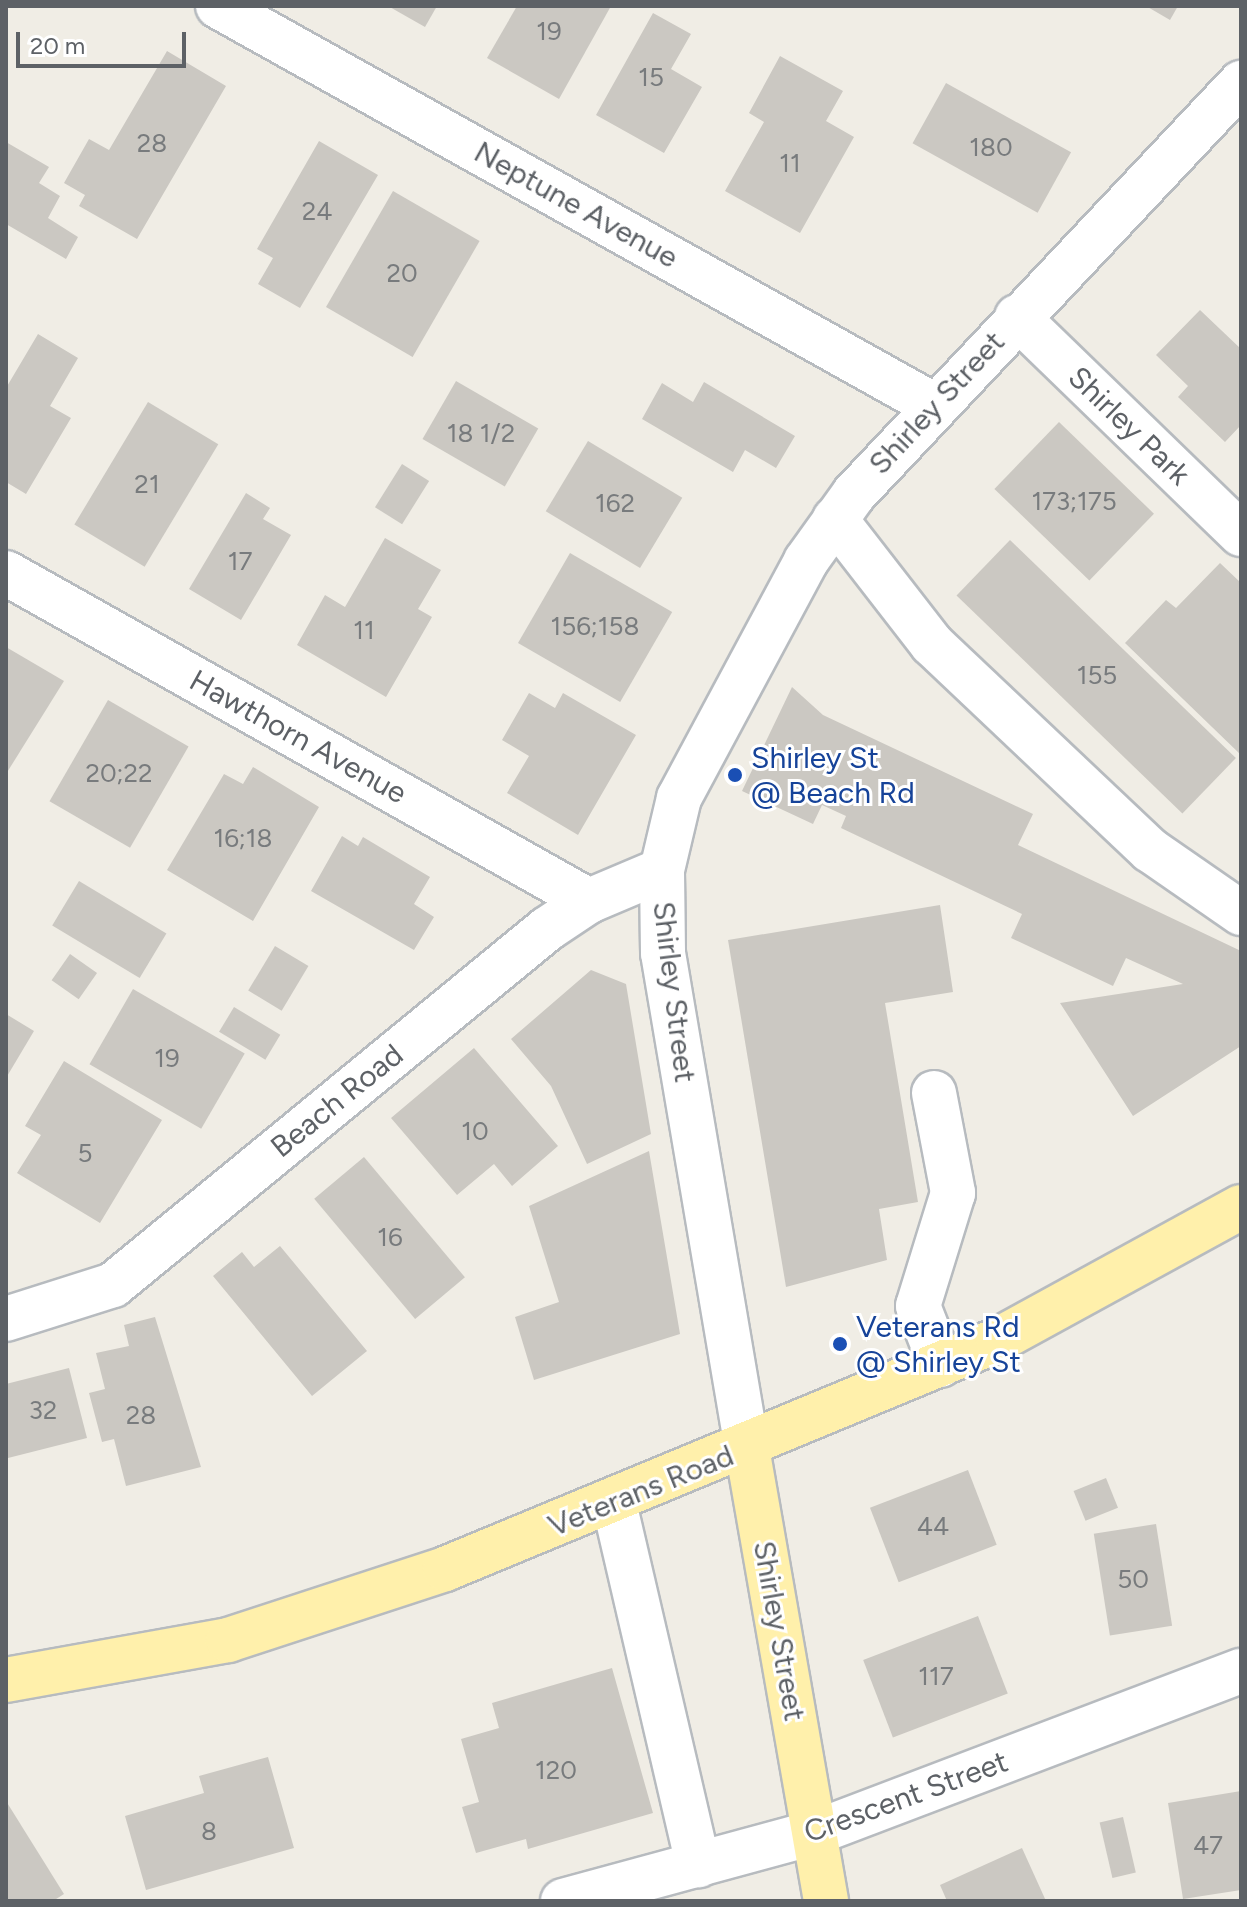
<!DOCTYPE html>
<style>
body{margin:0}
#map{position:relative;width:1247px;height:1907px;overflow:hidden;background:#f0ede5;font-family:Figtree,sans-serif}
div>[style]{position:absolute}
.building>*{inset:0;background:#cbc8c2;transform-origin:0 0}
.roads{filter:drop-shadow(2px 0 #b7bbbf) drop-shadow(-2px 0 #b7bbbf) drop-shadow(0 2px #b7bbbf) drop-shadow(0 -2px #b7bbbf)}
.minor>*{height:44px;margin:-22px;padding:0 22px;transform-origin:22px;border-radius:22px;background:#fff}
.major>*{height:44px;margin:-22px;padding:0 22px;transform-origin:22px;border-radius:22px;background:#fff0ab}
.dots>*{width:22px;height:22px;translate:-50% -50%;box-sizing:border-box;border:4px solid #fff;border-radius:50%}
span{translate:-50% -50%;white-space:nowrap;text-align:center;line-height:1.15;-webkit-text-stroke:6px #fff;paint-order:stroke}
.number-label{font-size:26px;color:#787b7d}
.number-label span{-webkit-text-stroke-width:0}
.street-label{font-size:30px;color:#5d6166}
.transit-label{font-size:30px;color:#164399}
.left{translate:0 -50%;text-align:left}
.frame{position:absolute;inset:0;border:8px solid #5d6166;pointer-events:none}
.scale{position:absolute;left:16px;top:32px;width:170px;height:36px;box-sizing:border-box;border:4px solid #5d6166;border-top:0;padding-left:10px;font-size:24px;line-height:28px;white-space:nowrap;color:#5d6166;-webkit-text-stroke:6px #fff;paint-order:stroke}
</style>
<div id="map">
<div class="building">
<div style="clip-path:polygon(388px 6px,437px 6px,425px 27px)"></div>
<div style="clip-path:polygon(517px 6px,611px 6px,559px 99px,487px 58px)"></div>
<div style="clip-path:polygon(1146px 6px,1178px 6px,1170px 20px)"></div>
<div style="clip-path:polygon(653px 13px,691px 34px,671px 69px,702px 87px,664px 153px,596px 115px)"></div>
<div style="clip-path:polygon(167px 51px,226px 86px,137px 239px,79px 206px,85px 195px,64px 183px,89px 139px,109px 150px)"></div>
<div style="clip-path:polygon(780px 56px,843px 91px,826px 121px,854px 137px,800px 233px,725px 191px,764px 122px,749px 113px)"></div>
<div style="left:946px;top:83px;width:143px;height:69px;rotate:29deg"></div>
<div style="clip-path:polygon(319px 141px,378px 175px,300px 308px,258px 284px,273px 258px,257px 249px)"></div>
<div style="clip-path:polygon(6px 142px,49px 167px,39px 183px,60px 196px,48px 218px,78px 237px,66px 259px,6px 224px)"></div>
<div style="left:393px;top:191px;width:100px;height:134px;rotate:30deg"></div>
<div style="clip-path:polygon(1200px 310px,1241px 349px,1241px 425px,1225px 442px,1178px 397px,1188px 386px,1156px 355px)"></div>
<div style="clip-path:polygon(38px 334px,78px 358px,50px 406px,71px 418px,26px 494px,6px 482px,6px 388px)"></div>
<div style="left:456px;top:381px;width:95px;height:67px;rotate:30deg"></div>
<div style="clip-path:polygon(704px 382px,795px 436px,776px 468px,745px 450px,733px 472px,642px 419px,662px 383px,693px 402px)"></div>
<div style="left:148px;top:402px;width:82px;height:143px;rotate:31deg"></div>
<div style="left:1059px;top:422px;width:132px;height:93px;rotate:44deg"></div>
<div style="left:588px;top:441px;width:110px;height:82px;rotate:31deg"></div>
<div style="left:402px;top:464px;width:32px;height:51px;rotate:32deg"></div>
<div style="clip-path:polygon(246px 493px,270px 508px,263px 519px,291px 535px,241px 620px,189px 589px)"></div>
<div style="clip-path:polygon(385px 538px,441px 570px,418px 609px,432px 617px,386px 697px,297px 645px,325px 595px,345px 607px)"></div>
<div style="left:1010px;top:540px;width:314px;height:77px;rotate:44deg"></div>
<div style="left:570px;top:553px;width:118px;height:104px;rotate:30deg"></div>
<div style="clip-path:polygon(1220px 563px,1241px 583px,1241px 755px,1125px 643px,1166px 600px,1176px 608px)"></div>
<div style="clip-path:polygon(6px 647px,64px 681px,6px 774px)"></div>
<div style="clip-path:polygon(792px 687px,823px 715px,1033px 814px,1018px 845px,1241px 951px,1241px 1046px,1133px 1116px,1060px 1003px,1183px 984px,1126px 958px,1113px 986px,1011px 938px,1022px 914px,841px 828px,846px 816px,822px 805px,813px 824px,742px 791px)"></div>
<div style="clip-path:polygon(529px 693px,555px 708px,563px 693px,636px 735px,578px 835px,507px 793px,529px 756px,502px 740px)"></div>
<div style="left:108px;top:700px;width:93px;height:117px;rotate:30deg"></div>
<div style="clip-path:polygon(253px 767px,319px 807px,253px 921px,167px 870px,224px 774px,243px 784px)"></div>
<div style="clip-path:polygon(342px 836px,358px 846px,363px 837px,430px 877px,414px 904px,434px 917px,414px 950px,311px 891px)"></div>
<div style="left:79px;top:881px;width:102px;height:52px;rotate:31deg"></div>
<div style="clip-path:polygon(940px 905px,953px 992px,885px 1003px,918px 1202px,879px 1209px,887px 1260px,786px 1287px,728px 940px)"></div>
<div style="left:275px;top:946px;width:39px;height:52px;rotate:31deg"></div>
<div style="left:70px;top:954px;width:33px;height:32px;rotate:35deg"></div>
<div style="clip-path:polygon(591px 970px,626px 984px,651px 1134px,587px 1164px,551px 1086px,511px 1039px)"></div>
<div style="left:133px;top:989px;width:129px;height:87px;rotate:30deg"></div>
<div style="left:234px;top:1007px;width:54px;height:29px;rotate:31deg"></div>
<div style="clip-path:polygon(6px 1014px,34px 1031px,6px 1078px)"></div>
<div style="clip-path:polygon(474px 1048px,558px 1146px,512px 1186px,494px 1164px,457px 1195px,391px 1118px)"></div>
<div style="clip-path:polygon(64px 1061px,162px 1120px,100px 1223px,17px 1173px,41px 1135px,25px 1126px)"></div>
<div style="clip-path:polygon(649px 1151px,680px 1334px,534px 1380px,515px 1317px,559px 1302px,529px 1206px)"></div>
<div style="left:364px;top:1157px;width:157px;height:65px;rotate:50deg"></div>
<div style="clip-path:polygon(280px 1246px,367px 1351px,312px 1396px,213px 1276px,242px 1252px,254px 1267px)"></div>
<div style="clip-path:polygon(155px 1317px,201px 1467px,126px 1486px,114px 1439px,102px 1442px,89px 1393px,105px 1389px,96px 1353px,129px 1346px,124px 1325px)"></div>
<div style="clip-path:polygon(69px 1368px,87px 1438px,8px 1458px,6px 1384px)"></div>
<div style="left:968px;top:1470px;width:80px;height:105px;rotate:69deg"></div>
<div style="left:1106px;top:1478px;width:32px;height:35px;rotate:68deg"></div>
<div style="left:1156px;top:1524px;width:103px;height:63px;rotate:81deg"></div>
<div style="left:978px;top:1616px;width:83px;height:123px;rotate:69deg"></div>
<div style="clip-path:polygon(612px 1668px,653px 1813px,528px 1849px,526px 1839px,476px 1853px,462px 1807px,479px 1802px,461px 1739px,499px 1728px,492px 1703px)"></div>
<div style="clip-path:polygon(268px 1757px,294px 1848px,146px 1890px,125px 1816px,204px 1793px,199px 1776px)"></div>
<div style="clip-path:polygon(1241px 1791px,1241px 1890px,1183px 1899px,1168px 1803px)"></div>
<div style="clip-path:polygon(6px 1801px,64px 1894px,53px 1901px,6px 1901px)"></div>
<div style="left:1123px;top:1817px;width:57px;height:24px;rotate:77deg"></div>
<div style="clip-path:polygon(1022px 1848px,1046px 1901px,947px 1901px,940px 1885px)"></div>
</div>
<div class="roads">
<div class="minor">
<div style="left:218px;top:6px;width:819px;rotate:29.16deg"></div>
<div style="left:1017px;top:317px;width:312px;rotate:44.1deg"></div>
<div style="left:835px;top:519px;width:158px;rotate:52.2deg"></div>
<div style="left:932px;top:644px;width:300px;rotate:43.4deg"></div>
<div style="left:1150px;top:850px;width:111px;rotate:34.7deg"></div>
<div style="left:6px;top:573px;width:669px;rotate:29.36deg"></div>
<div style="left:934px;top:1093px;width:102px;rotate:79.2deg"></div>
<div style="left:953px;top:1193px;width:118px;rotate:107.2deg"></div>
<div style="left:918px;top:1306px;width:63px;rotate:68.7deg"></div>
<div style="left:6px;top:1319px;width:112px;rotate:-17.6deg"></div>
<div style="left:113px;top:1285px;width:561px;rotate:-39.36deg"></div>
<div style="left:547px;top:929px;width:50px;rotate:-33.7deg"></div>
<div style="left:589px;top:901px;width:79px;rotate:-23deg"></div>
<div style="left:747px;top:1448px;width:502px;rotate:-99.63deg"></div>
<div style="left:663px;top:953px;width:83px;rotate:-90.7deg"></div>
<div style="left:662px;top:870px;width:74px;rotate:-76.7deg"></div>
<div style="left:679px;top:798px;width:269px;rotate:-61.8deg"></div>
<div style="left:806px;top:561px;width:82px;rotate:-54.4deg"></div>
<div style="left:854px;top:494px;width:565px;rotate:-46.72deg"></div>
<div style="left:614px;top:1503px;width:372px;rotate:76.9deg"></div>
<div style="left:563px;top:1901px;width:260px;rotate:-15.2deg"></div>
<div style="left:814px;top:1833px;width:457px;rotate:-20.8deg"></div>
</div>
<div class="major">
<div style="left:747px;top:1448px;width:460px;rotate:80.1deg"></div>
<div style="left:6px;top:1680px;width:226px;rotate:-10.2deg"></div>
<div style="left:228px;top:1640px;width:228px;rotate:-18.1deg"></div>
<div style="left:445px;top:1569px;width:599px;rotate:-22.49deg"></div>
<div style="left:998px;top:1340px;width:277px;rotate:-28.7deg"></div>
</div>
</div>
<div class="dots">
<div style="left:735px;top:775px;background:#1a4fb4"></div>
<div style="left:840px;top:1344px;background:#1a4fb4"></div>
</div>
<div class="number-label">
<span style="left:549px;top:32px">19</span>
<span style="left:651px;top:78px">15</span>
<span style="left:152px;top:144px">28</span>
<span style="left:991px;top:148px">180</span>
<span style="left:790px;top:164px">11</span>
<span style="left:317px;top:212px">24</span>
<span style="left:402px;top:274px">20</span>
<span style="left:481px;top:434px">18 1/2</span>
<span style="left:147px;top:485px">21</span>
<span style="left:1074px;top:502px">173;175</span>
<span style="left:615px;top:504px">162</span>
<span style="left:240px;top:562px">17</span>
<span style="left:595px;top:627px">156;158</span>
<span style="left:364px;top:631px">11</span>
<span style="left:1097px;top:676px">155</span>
<span style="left:119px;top:774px">20;22</span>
<span style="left:243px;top:839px">16;18</span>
<span style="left:167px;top:1059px">19</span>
<span style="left:475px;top:1132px">10</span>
<span style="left:85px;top:1154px">5</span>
<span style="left:390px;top:1238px">16</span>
<span style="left:43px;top:1411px">32</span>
<span style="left:141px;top:1416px">28</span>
<span style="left:933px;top:1527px">44</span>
<span style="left:1133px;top:1580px">50</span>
<span style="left:936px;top:1677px">117</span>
<span style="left:556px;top:1771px">120</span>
<span style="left:209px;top:1832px">8</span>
<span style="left:1208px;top:1846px">47</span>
</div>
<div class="street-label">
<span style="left:576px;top:205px;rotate:29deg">Neptune Avenue</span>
<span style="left:937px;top:403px;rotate:-47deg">Shirley Street</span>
<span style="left:1129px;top:426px;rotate:44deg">Shirley Park</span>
<span style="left:298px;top:737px;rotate:29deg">Hawthorn Avenue</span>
<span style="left:674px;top:992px;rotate:83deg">Shirley Street</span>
<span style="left:337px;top:1101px;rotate:-39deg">Beach Road</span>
<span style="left:641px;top:1491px;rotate:-22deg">Veterans Road</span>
<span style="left:779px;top:1631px;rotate:80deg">Shirley Street</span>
<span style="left:906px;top:1797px;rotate:-20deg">Crescent Street</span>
</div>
<div class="transit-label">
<span class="left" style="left:751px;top:775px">Shirley St<br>@ Beach Rd</span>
<span class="left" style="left:856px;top:1344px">Veterans Rd<br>@ Shirley St</span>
</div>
<div class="frame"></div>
<div class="scale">20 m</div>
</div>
